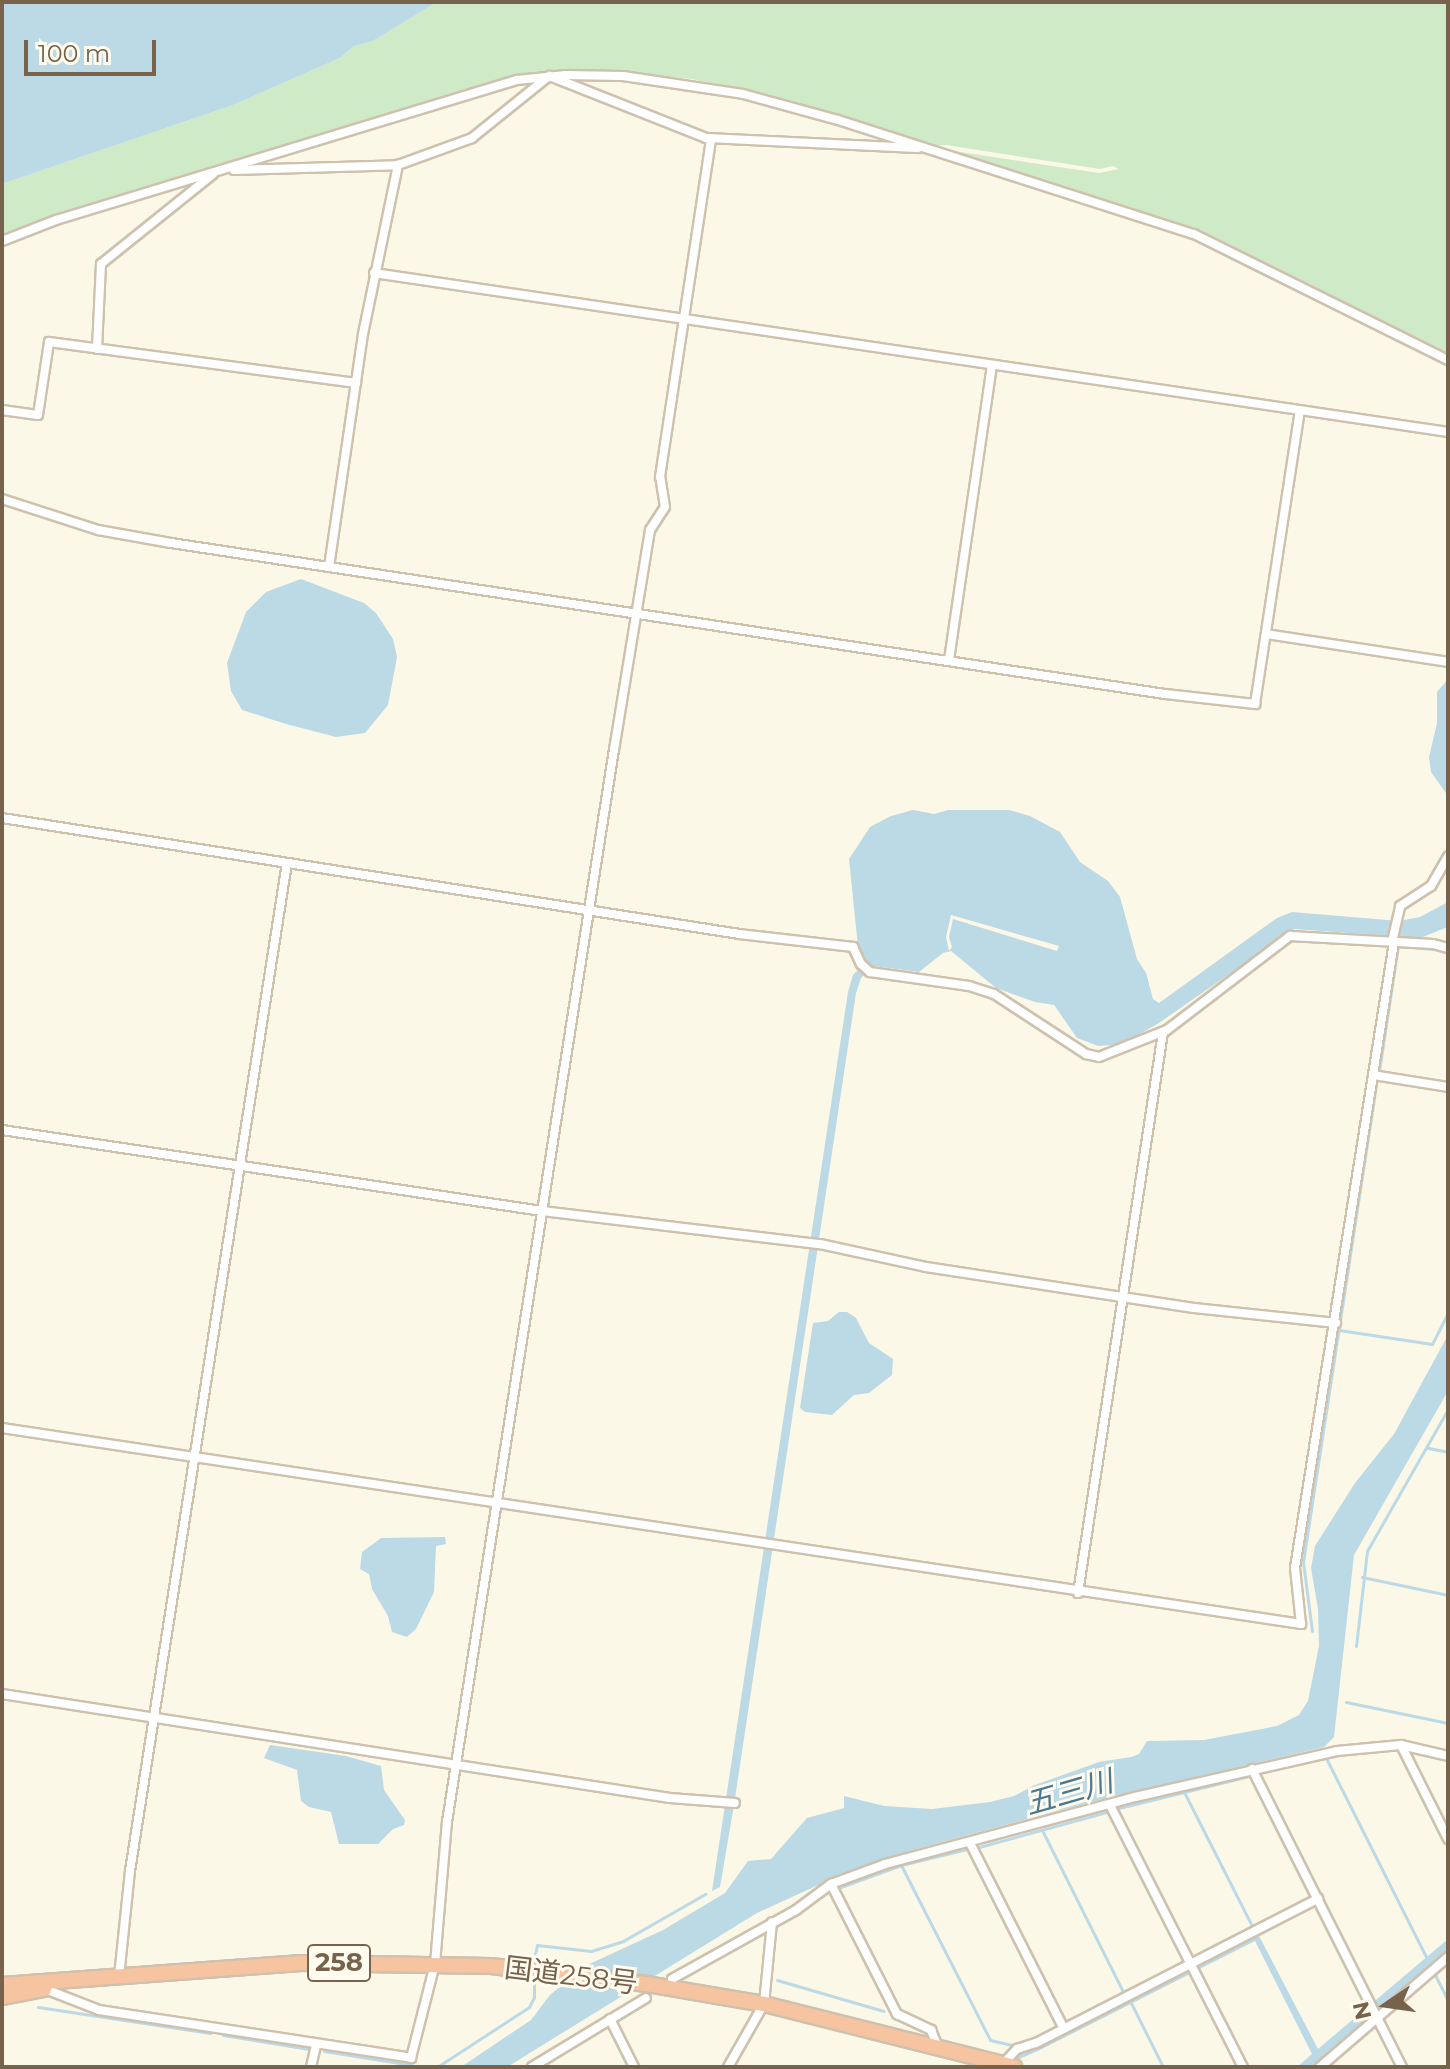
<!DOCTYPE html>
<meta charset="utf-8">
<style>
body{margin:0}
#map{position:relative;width:1450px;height:2069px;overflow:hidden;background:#fcf8e8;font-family:Montserrat,"Noto Sans JP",sans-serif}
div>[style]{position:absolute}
.green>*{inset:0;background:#cfeac6}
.water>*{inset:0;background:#bcd9e6}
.pier>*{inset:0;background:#fcf8e8}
.stream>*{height:3px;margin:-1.5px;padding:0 1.5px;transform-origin:1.5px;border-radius:1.5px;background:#bcd9e6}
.roads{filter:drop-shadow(2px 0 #cec1ae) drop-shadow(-2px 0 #cec1ae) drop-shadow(0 2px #cec1ae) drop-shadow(0 -2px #cec1ae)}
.street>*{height:8px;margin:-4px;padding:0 4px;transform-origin:4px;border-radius:4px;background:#fff}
.highway>*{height:14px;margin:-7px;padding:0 7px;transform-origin:7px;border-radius:7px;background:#f6c4a0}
span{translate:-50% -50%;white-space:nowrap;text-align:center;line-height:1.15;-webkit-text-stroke:6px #fffbef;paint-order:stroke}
.shield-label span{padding:2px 6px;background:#fffbef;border:2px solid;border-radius:6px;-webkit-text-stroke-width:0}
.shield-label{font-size:26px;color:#77624c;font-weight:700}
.street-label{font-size:28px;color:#77624c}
.water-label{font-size:30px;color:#497991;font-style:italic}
.frame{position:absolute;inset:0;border:4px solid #77624c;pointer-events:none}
.north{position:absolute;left:1346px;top:1965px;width:80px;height:80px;-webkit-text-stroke:6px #fffbef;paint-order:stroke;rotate:257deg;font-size:22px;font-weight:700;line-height:32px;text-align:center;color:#77624c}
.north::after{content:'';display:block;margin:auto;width:28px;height:36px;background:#77624c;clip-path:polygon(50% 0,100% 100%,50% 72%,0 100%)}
.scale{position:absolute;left:24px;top:40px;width:132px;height:36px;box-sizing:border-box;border:4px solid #77624c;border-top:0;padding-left:10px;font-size:24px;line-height:28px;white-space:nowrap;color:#77624c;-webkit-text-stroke:6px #fffbef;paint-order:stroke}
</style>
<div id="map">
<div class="green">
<div style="clip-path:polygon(437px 2px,1448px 2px,1448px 354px,1195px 230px,947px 150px,1099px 173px,1119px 169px,1113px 166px,1100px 169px,946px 145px,934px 146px,745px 90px,691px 79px,597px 70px,550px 71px,487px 84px,2px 235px,2px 184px,233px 105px,340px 58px,354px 46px,373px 41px)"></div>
</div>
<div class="water">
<div style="clip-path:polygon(2px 2px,437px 2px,373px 41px,354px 46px,340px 58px,233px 105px,2px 184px)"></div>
<div style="clip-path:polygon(301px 579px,364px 603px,376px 613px,393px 639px,397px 657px,388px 705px,365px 733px,336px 737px,286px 724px,242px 710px,231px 691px,227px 663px,246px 612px,266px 592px)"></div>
<div style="clip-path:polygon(1448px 679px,1448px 796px,1431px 772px,1429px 757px,1437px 723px,1437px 692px)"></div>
<div style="clip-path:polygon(913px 810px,934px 814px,948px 810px,1009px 810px,1030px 816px,1060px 832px,1080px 862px,1108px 881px,1120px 897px,1137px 959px,1146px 973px,1153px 999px,1159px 1003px,1277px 918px,1292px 912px,1399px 921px,1420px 917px,1448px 902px,1448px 927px,1420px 938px,1294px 929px,1159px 1023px,1127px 1041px,1112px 1045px,1098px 1046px,1077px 1038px,1054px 1005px,1035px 1002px,996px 988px,951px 951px,943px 953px,919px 972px,873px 966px,861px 978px,856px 993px,734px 1805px,720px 1887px,712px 1891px,848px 992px,853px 975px,865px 962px,858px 947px,849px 859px,870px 827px,891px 816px)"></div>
<div style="clip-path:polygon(839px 1312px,847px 1312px,856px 1318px,869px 1343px,893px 1359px,892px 1375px,869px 1393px,854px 1395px,832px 1415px,805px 1412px,800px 1408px,813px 1323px,828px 1321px)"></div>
<div style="clip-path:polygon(1448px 1335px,1448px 1391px,1354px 1555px,1334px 1737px,1324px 1747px,1102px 1799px,916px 1849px,849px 1871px,757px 1913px,507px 2067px,461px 2067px,531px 2020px,550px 1995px,585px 1966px,663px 1930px,725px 1893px,748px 1861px,771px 1859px,807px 1818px,844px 1808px,844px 1796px,884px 1806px,932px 1809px,990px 1802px,1014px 1796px,1035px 1785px,1099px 1762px,1131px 1757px,1139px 1754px,1147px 1741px,1204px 1740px,1277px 1726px,1299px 1715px,1308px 1701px,1319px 1646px,1318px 1609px,1311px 1568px,1315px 1546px,1355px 1483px,1394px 1434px)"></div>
<div style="clip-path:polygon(445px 1537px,446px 1544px,436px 1546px,434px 1592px,416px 1629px,407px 1637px,392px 1632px,388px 1616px,372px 1589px,369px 1574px,360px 1569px,362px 1552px,381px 1538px)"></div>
<div style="clip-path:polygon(270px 1745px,346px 1756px,381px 1766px,384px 1790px,405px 1820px,404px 1825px,393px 1829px,378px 1844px,339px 1844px,331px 1812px,309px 1807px,301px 1801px,297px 1770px,264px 1758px)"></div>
<div style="clip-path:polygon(1258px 1934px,1318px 2049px,1448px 1939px,1448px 1953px,1315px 2067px,1297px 2067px,1312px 2054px,1255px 1941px,1038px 2051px,1015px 2061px,1013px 2058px)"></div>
</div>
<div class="pier">
<div style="clip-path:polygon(951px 915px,1059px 946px,1057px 951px,953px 919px,949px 937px,952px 947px,949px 951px,946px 937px)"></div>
</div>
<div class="stream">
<div style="left:1379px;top:1071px;width:126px;rotate:-81.4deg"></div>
<div style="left:1398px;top:946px;width:38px;rotate:5deg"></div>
<div style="left:1436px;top:949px;width:13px;rotate:18deg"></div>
<div style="left:1339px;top:1330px;width:94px;rotate:8.6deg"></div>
<div style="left:1432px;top:1344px;width:35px;rotate:-63deg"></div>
<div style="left:1428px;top:1448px;width:20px;rotate:11deg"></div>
<div style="left:1362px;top:1577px;width:88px;rotate:11.8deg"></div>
<div style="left:1312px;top:1631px;width:70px;rotate:-97.4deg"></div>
<div style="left:1303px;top:1562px;width:487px;rotate:-81.3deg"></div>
<div style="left:1356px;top:1646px;width:96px;rotate:-83.4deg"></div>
<div style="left:1367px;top:1551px;width:163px;rotate:-60.3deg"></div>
<div style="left:1346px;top:1702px;width:104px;rotate:11.6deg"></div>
<div style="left:1327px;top:1760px;width:220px;rotate:63.3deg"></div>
<div style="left:1184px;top:1792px;width:153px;rotate:63.1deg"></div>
<div style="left:1119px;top:1808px;width:134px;rotate:-13.8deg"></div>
<div style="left:1042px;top:1830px;width:183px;rotate:63.4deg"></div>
<div style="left:979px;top:1847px;width:133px;rotate:-15.3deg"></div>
<div style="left:901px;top:1865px;width:196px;rotate:63deg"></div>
<div style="left:990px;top:2040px;width:27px;rotate:13deg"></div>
<div style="left:838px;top:1888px;width:67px;rotate:-20.1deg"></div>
<div style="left:901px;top:1865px;width:68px;rotate:-13.6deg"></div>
<div style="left:535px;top:1954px;width:9px;rotate:-77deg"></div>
<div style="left:537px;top:1945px;width:54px;rotate:6.3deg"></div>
<div style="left:591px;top:1951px;width:34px;rotate:-17deg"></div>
<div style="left:623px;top:1941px;width:95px;rotate:-29.8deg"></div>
<div style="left:1434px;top:1973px;width:30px;rotate:63deg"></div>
<div style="left:777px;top:1980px;width:111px;rotate:16.2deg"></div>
<div style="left:1131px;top:2003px;width:72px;rotate:63.4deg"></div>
<div style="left:38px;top:2007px;width:174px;rotate:8.6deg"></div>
<div style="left:223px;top:2035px;width:87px;rotate:9.2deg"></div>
<div style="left:324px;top:2051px;width:89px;rotate:9deg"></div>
<div style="left:423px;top:2066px;width:9px;rotate:6deg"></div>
<div style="left:437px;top:2067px;width:110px;rotate:-33.1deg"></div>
<div style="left:529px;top:2007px;width:11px;rotate:-63deg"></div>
<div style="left:534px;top:1997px;width:15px;rotate:-90deg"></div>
</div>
<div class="roads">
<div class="street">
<div style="left:552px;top:77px;width:166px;rotate:21.6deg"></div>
<div style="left:706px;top:138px;width:212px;rotate:2.7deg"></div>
<div style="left:234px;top:170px;width:164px;rotate:-1.7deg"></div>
<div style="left:398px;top:165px;width:79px;rotate:-20deg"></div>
<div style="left:472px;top:138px;width:99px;rotate:-38.8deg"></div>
<div style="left:2px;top:241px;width:58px;rotate:-21.3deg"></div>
<div style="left:56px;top:220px;width:482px;rotate:-16.9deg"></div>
<div style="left:517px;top:80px;width:48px;rotate:-5.9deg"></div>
<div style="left:565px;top:75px;width:58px;rotate:1deg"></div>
<div style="left:623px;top:76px;width:121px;rotate:8.5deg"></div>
<div style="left:743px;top:94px;width:98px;rotate:15.3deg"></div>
<div style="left:838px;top:120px;width:374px;rotate:17.8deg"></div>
<div style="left:1194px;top:234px;width:284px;rotate:26.4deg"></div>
<div style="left:374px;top:273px;width:1086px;rotate:8.42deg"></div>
<div style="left:97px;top:349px;width:85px;rotate:-87.3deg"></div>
<div style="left:101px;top:264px;width:144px;rotate:-38.8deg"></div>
<div style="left:2px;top:410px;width:36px;rotate:8deg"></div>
<div style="left:38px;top:415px;width:74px;rotate:-81.4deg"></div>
<div style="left:49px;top:342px;width:310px;rotate:7.6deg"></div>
<div style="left:2px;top:499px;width:101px;rotate:17.9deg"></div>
<div style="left:98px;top:530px;width:74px;rotate:10.1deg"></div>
<div style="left:171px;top:543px;width:1005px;rotate:8.64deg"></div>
<div style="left:1165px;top:694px;width:91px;rotate:6.3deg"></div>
<div style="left:1255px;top:704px;width:296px;rotate:-81.3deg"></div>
<div style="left:329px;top:567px;width:235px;rotate:-81.7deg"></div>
<div style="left:363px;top:334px;width:173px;rotate:-78.3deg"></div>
<div style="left:1266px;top:634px;width:184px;rotate:8.7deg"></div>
<div style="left:949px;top:660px;width:298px;rotate:-81.7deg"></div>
<div style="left:2px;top:818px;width:746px;rotate:8.94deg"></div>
<div style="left:739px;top:934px;width:115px;rotate:6.5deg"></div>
<div style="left:853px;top:947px;width:19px;rotate:65deg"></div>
<div style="left:861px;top:964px;width:12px;rotate:42deg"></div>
<div style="left:870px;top:972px;width:100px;rotate:8deg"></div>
<div style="left:969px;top:986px;width:26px;rotate:18deg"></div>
<div style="left:994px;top:994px;width:110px;rotate:33.1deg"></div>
<div style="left:1086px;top:1054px;width:13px;rotate:13deg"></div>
<div style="left:1099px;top:1057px;width:73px;rotate:-21.7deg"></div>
<div style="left:1167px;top:1030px;width:155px;rotate:-37.4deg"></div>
<div style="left:1290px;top:936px;width:143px;rotate:3.2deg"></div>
<div style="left:1433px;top:944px;width:16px;rotate:15deg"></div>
<div style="left:1392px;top:942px;width:37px;rotate:-77deg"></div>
<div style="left:1400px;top:906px;width:37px;rotate:-33deg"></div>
<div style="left:1431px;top:886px;width:34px;rotate:-60deg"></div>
<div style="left:1373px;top:1075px;width:76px;rotate:9.1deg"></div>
<div style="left:2px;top:1130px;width:546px;rotate:8.53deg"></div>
<div style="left:542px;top:1211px;width:280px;rotate:6.8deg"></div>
<div style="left:820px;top:1244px;width:108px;rotate:12.2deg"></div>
<div style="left:926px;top:1267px;width:271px;rotate:8.7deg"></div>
<div style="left:1194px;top:1308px;width:143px;rotate:6deg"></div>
<div style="left:2px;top:1428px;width:1314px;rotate:8.58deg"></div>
<div style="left:1301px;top:1624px;width:56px;rotate:-96.1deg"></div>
<div style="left:1295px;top:1568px;width:634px;rotate:-81.01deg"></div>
<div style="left:1078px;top:1593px;width:567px;rotate:-81.38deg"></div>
<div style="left:2px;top:1694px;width:676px;rotate:8.85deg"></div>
<div style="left:670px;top:1798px;width:65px;rotate:4.4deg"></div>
<div style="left:1401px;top:1745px;width:105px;rotate:63.4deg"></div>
<div style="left:1252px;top:1769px;width:334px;rotate:63.3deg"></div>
<div style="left:1110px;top:1805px;width:294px;rotate:63.1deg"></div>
<div style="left:970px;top:1843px;width:208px;rotate:63.2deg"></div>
<div style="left:831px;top:1884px;width:146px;rotate:63.1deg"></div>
<div style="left:897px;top:2014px;width:38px;rotate:25deg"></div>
<div style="left:931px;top:2030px;width:18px;rotate:68deg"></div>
<div style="left:119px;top:1977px;width:107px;rotate:-84.1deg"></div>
<div style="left:130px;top:1871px;width:1020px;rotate:-81.15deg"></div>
<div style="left:672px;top:1979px;width:142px;rotate:-29.1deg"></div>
<div style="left:796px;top:1910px;width:44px;rotate:-36.6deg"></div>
<div style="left:831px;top:1884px;width:58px;rotate:-20.3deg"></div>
<div style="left:885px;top:1864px;width:259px;rotate:-15deg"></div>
<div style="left:1135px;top:1797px;width:207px;rotate:-12.8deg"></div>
<div style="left:1337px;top:1751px;width:64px;rotate:-5.4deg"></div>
<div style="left:1401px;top:1745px;width:48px;rotate:13.2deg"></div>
<div style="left:45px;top:1989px;width:58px;rotate:21.3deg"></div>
<div style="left:99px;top:2010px;width:316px;rotate:8.7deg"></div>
<div style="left:411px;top:2058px;width:97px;rotate:-75.7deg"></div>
<div style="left:435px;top:1964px;width:143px;rotate:-85.2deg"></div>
<div style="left:447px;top:1822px;width:1085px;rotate:-81.15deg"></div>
<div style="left:614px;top:750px;width:223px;rotate:-80.7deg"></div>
<div style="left:650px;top:530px;width:27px;rotate:-57deg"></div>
<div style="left:665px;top:507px;width:30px;rotate:-99deg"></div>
<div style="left:660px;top:477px;width:342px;rotate:-81.4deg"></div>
<div style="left:610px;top:2019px;width:54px;rotate:63.4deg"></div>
<div style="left:1003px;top:2064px;width:21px;rotate:-47deg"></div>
<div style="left:1017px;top:2049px;width:20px;rotate:-18deg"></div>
<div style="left:1036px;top:2043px;width:317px;rotate:-27.1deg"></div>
<div style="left:311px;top:2067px;width:23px;rotate:-77deg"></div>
<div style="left:532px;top:2067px;width:133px;rotate:-31.2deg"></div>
<div style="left:728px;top:2067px;width:73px;rotate:-60.3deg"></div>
<div style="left:764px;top:2004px;width:82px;rotate:-84.4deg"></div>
<div style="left:1320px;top:2067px;width:169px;rotate:-40.7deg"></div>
</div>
<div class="highway">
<div style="left:2px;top:1985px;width:300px;rotate:-4.2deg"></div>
<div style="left:301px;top:1963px;width:190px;rotate:0.9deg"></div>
<div style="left:491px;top:1966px;width:157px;rotate:6.6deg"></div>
<div style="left:647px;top:1984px;width:119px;rotate:9.7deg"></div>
<div style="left:764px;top:2004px;width:258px;rotate:14.1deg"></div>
<div style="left:2px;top:1997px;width:43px;rotate:-10.8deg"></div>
</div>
</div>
<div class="shield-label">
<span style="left:339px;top:1963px">258</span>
</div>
<div class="street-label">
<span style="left:571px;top:1975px;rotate:7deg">国道258号</span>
</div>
<div class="water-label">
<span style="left:1069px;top:1793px;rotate:-16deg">五三川</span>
</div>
<div class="frame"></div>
<div class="north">N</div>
<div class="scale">100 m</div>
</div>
